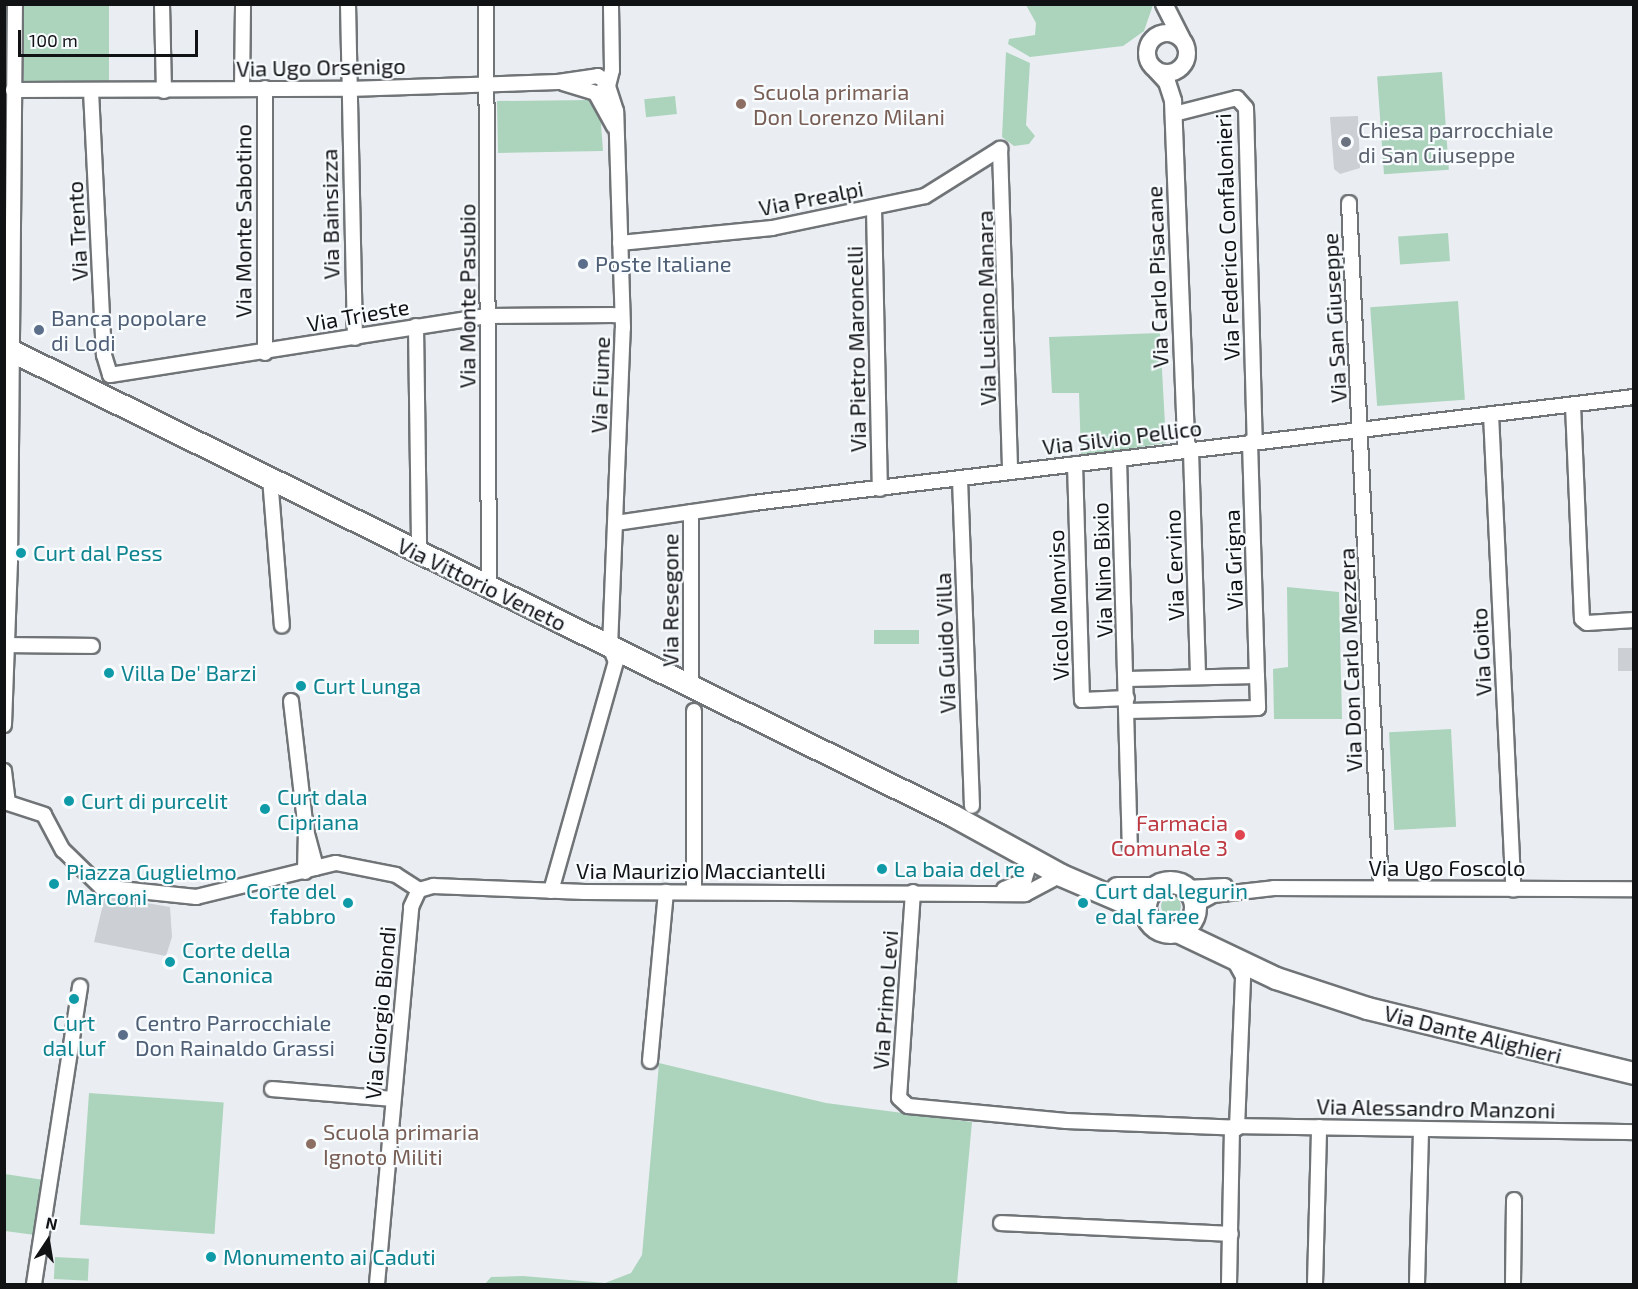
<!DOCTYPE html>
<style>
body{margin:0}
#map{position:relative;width:1638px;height:1289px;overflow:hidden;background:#eaeef2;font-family:"Exo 2",sans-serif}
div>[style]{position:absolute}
.green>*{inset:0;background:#acd4bd;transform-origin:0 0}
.round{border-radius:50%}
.building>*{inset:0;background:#ccd0d4;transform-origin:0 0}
.roads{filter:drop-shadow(2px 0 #707477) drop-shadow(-2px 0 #707477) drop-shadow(0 2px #707477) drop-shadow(0 -2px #707477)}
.minor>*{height:14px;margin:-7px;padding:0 7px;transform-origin:7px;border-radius:7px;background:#fff}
.tertiary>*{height:16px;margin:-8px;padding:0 8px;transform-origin:8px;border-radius:8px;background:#fff}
.tertiary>.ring{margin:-8px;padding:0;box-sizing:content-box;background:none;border:16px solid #fff;border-radius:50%}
.primary>*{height:21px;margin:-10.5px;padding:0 10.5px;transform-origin:10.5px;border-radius:10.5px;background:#fff}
.primary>.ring{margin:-10.5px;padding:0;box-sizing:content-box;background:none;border:21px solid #fff;border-radius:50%}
.dots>*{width:16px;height:16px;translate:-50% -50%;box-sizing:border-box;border:3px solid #f8fcff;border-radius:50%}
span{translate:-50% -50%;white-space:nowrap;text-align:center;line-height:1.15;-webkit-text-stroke:4.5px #f8fcff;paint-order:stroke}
.street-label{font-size:22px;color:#111214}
.education-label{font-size:22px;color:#785e54}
.left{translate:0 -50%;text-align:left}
.worship-label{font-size:22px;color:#5b616d}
.service-label{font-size:22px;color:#4e5e75}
.culture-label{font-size:22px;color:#0d838f}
.right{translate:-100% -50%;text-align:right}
.health-label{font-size:22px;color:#be3a42}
.frame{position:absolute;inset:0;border:6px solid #111214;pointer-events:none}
.north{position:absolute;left:18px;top:1211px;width:60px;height:60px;-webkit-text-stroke:4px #f8fcff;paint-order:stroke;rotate:12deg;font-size:16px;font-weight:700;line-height:24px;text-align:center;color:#111214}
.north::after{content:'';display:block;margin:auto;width:21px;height:27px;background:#111214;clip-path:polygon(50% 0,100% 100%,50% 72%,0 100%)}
.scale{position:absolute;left:18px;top:30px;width:180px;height:27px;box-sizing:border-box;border:3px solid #111214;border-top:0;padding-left:8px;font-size:18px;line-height:21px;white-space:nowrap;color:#111214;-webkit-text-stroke:4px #f8fcff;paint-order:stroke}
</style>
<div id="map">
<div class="green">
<div style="left:24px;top:5px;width:85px;height:80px"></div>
<div style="clip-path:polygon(1026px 5px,1026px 4px,1153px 5px,1144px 31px,1123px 46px,1030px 57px,1008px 44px,1009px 39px,1035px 35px,1036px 23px)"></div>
<div style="clip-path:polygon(1006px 52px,1030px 63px,1026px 125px,1035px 136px,1029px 144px,1014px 146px,1002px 137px)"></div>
<div style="left:1442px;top:72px;width:98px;height:65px;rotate:86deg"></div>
<div style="left:675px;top:96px;width:18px;height:31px;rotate:84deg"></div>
<div style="clip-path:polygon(589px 100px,600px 111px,603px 151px,498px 153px,497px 101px)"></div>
<div style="left:1448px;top:233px;width:28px;height:50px;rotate:86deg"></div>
<div style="left:1458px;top:301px;width:99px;height:88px;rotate:86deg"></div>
<div style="clip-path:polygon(1160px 333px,1166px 443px,1081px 456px,1079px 393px,1052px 393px,1049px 337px)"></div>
<div style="clip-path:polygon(1287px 587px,1339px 592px,1342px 719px,1274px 719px,1273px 669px,1288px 667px)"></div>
<div style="left:919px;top:630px;width:14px;height:45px;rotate:90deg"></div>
<div style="left:1451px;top:729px;width:98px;height:62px;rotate:87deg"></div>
<div class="round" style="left:1161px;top:896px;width:20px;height:20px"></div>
<div style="clip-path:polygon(659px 1063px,826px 1103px,972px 1122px,957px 1284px,485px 1284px,491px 1277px,523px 1276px,605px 1283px,631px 1273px,642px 1255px)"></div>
<div style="left:89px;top:1093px;width:135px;height:132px;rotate:4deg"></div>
<div style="clip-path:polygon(5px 1174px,44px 1180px,35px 1235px,5px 1231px)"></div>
<div style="left:55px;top:1257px;width:34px;height:22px;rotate:3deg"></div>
</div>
<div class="building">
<div style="clip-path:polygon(1358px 116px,1360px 168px,1340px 174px,1334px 169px,1330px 117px)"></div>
<div style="left:1618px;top:648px;width:16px;height:23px"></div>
<div style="clip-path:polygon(105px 896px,170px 907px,172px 937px,166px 956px,94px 942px)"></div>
</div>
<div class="roads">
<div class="minor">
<div style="left:162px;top:4px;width:87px;rotate:88.7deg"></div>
<div style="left:348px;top:4px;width:334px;rotate:88.8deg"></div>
<div style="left:486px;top:4px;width:584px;rotate:89.71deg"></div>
<div style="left:563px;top:83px;width:37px;rotate:17deg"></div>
<div style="left:598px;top:94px;width:13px;rotate:-39deg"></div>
<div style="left:265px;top:88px;width:265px;rotate:90deg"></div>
<div style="left:242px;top:89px;width:85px;rotate:-89.3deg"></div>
<div style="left:13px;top:90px;width:335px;rotate:-0.2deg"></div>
<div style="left:348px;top:89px;width:210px;rotate:-1.9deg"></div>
<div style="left:558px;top:82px;width:40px;rotate:-8.5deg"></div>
<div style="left:598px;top:76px;width:13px;rotate:39deg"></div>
<div style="left:91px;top:91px;width:264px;rotate:87.2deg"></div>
<div style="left:104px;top:355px;width:21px;rotate:73deg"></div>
<div style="left:110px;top:375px;width:383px;rotate:-8.9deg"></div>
<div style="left:488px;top:316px;width:134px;rotate:-0.4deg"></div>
<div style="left:596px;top:94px;width:37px;rotate:61deg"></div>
<div style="left:1174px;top:114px;width:65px;rotate:-14.3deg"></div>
<div style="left:1237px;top:98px;width:13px;rotate:48deg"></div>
<div style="left:1246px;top:108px;width:334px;rotate:88.5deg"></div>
<div style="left:1349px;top:203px;width:686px;rotate:87.33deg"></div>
<div style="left:874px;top:208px;width:281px;rotate:88.8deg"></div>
<div style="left:620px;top:243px;width:153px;rotate:-5.6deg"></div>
<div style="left:772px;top:228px;width:156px;rotate:-11.8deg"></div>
<div style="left:925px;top:196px;width:89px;rotate:-32.1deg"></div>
<div style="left:1000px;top:149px;width:323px;rotate:88.2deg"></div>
<div style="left:416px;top:326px;width:227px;rotate:89.2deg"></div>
<div style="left:1573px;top:405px;width:214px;rotate:87.6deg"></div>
<div style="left:1582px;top:619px;width:6px;rotate:39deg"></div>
<div style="left:1587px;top:623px;width:47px;rotate:-3.7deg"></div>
<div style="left:1491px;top:414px;width:476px;rotate:87.3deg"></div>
<div style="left:1250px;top:442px;width:234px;rotate:88.3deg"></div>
<div style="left:1191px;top:451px;width:226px;rotate:88.2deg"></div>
<div style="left:1119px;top:459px;width:388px;rotate:88.4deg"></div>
<div style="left:1075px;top:464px;width:236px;rotate:88.3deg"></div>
<div style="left:1082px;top:700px;width:45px;rotate:-2.5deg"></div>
<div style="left:270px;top:478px;width:148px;rotate:85.4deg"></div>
<div style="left:960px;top:479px;width:327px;rotate:87.9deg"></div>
<div style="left:691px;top:512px;width:175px;rotate:90deg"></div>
<div style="left:616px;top:523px;width:138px;rotate:-8.3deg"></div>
<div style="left:753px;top:503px;width:887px;rotate:-6.86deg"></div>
<div style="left:8px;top:645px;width:84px;rotate:0.7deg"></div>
<div style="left:1127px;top:679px;width:130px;rotate:-1.3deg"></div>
<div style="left:1257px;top:676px;width:32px;rotate:88deg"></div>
<div style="left:1258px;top:708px;width:131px;rotate:178.7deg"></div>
<div style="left:291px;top:701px;width:130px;rotate:83.4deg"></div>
<div style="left:306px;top:830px;width:42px;rotate:91.4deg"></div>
<div style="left:694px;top:711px;width:181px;rotate:90deg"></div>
<div style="left:4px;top:725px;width:163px;rotate:-87.9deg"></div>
<div style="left:10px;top:562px;width:558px;rotate:-89.49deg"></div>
<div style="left:4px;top:771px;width:32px;rotate:83deg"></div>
<div style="left:8px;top:803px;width:38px;rotate:18deg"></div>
<div style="left:44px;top:815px;width:40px;rotate:62deg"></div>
<div style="left:63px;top:850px;width:53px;rotate:44.2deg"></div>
<div style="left:101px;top:887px;width:96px;rotate:6deg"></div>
<div style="left:196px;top:897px;width:144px;rotate:-13.7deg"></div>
<div style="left:336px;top:863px;width:61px;rotate:11.3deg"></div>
<div style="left:396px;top:875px;width:27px;rotate:33deg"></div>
<div style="left:306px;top:830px;width:39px;rotate:75deg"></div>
<div style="left:1187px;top:888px;width:38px;rotate:-3deg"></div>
<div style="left:1004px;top:889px;width:22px;rotate:-22deg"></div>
<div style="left:1024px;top:881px;width:23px;rotate:-72deg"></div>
<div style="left:551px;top:891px;width:238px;rotate:-74.2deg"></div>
<div style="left:616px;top:662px;width:16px;rotate:-112deg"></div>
<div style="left:610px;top:647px;width:319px;rotate:-87.7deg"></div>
<div style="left:623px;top:328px;width:217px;rotate:-91.8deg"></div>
<div style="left:616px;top:111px;width:26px;rotate:-108deg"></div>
<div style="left:608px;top:86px;width:16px;rotate:-76deg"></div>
<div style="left:612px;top:70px;width:66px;rotate:-90.9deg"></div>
<div style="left:913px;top:892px;width:206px;rotate:93.9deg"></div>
<div style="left:899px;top:1098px;width:12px;rotate:42deg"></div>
<div style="left:908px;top:1106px;width:159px;rotate:5.4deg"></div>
<div style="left:1066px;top:1121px;width:171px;rotate:2.3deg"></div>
<div style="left:1237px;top:1128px;width:152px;rotate:-87.7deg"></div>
<div style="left:1243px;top:976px;width:18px;rotate:-119deg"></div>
<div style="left:1195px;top:905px;width:21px;rotate:-29deg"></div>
<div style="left:1213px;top:895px;width:61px;rotate:-6.5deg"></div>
<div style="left:1274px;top:888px;width:360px;rotate:0.2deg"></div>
<div style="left:650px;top:1061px;width:170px;rotate:-84.6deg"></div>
<div style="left:272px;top:1089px;width:121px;rotate:4.7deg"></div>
<div style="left:1237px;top:1126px;width:397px;rotate:0.9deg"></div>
<div style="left:1001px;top:1223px;width:230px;rotate:2.7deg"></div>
<div style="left:34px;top:1284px;width:301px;rotate:-81.2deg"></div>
<div style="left:377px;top:1284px;width:379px;rotate:-84.8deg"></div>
<div style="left:411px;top:907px;width:19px;rotate:-65deg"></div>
<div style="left:419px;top:890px;width:15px;rotate:-16deg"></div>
<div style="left:433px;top:886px;width:152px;rotate:2.3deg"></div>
<div style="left:585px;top:892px;width:440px;rotate:0.3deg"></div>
<div style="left:1025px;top:894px;width:41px;rotate:-27.8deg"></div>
<div style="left:1229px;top:1284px;width:157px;rotate:-88.9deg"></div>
<div style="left:1315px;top:1284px;width:157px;rotate:-88.5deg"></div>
<div style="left:1417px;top:1284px;width:155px;rotate:-88.5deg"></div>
<div style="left:1513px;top:1284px;width:84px;rotate:-89.3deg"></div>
</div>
<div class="tertiary">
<div style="left:1164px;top:4px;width:39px;rotate:63deg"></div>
<div class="ring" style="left:1147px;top:33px;width:24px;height:24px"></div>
<div style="left:1156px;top:70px;width:16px;rotate:47deg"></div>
<div style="left:1167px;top:82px;width:20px;rotate:72deg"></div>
<div style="left:1173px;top:101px;width:343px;rotate:87.8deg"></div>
<div style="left:1186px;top:444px;width:9px;rotate:54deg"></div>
</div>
<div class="primary">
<div style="left:4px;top:347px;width:1057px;rotate:26.27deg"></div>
<div style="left:952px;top:815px;width:124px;rotate:28.8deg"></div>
<div style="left:1061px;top:875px;width:91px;rotate:23.2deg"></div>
<div class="ring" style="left:1145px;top:882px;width:29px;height:29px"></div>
<div style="left:1117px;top:888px;width:36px"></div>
<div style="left:1177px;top:931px;width:110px;rotate:25.4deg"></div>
<div style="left:1276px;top:978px;width:96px;rotate:18.2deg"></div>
<div style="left:1367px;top:1008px;width:275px;rotate:13.7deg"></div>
</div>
</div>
<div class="dots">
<div style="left:741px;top:104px;background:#8d6e63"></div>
<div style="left:1346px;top:142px;background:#6b7280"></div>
<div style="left:583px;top:264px;background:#5c6f8a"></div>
<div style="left:39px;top:330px;background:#5c6f8a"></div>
<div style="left:21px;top:553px;background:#0f9aa8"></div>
<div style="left:109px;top:673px;background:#0f9aa8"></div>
<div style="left:301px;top:686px;background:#0f9aa8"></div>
<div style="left:69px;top:801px;background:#0f9aa8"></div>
<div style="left:265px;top:809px;background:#0f9aa8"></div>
<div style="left:1240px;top:835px;background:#e0444e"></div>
<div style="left:882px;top:869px;background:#0f9aa8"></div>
<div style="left:54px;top:884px;background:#0f9aa8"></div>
<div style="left:348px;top:903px;background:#0f9aa8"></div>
<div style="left:1083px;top:903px;background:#0f9aa8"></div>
<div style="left:170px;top:962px;background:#0f9aa8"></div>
<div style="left:74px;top:999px;background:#0f9aa8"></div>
<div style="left:123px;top:1035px;background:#5c6f8a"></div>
<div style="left:311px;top:1144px;background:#8d6e63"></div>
<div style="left:211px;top:1257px;background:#0f9aa8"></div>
</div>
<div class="street-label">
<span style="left:321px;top:67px;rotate:-1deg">Via Ugo Orsenigo</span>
<span style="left:811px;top:198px;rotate:-11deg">Via Prealpi</span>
<span style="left:330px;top:214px;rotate:-91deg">Via Bainsizza</span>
<span style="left:243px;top:221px;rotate:-90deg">Via Monte Sabotino</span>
<span style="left:77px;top:231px;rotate:-93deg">Via Trento</span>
<span style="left:1227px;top:237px;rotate:-92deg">Via Federico Confalonieri</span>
<span style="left:1157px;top:277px;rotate:-92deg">Via Carlo Pisacane</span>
<span style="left:467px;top:296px;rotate:-90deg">Via Monte Pasubio</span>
<span style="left:986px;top:308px;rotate:-91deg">Via Luciano Manara</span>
<span style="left:358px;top:315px;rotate:-10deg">Via Trieste</span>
<span style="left:1334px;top:318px;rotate:-93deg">Via San Giuseppe</span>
<span style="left:856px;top:349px;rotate:-91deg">Via Pietro Maroncelli</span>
<span style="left:600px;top:385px;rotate:-88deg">Via Fiume</span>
<span style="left:1122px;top:437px;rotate:-7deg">Via Silvio Pellico</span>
<span style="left:1233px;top:560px;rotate:-92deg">Via Grigna</span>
<span style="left:1174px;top:565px;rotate:-92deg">Via Cervino</span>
<span style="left:1102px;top:570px;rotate:-92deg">Via Nino Bixio</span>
<span style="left:482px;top:584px;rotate:26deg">Via Vittorio Veneto</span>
<span style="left:670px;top:600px;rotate:-90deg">Via Resegone</span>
<span style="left:1058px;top:605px;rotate:-92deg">Vicolo Monviso</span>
<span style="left:945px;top:643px;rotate:-92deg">Via Guido Villa</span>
<span style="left:1481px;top:652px;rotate:-93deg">Via Goito</span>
<span style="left:1350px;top:660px;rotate:-92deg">Via Don Carlo Mezzera</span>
<span style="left:1447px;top:868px">Via Ugo Foscolo</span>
<span style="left:701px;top:871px">Via Maurizio Macciantelli</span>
<span style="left:885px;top:1000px;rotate:-86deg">Via Primo Levi</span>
<span style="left:380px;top:1013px;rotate:-85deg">Via Giorgio Biondi</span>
<span style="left:1473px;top:1034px;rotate:14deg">Via Dante Alighieri</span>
<span style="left:1436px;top:1108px;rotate:1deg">Via Alessandro Manzoni</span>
</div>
<div class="education-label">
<span class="left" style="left:753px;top:104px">Scuola primaria<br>Don Lorenzo Milani</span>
<span class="left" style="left:323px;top:1144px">Scuola primaria<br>Ignoto Militi</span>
</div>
<div class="worship-label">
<span class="left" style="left:1358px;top:142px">Chiesa parrocchiale<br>di San Giuseppe</span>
</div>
<div class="service-label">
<span class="left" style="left:595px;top:264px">Poste Italiane</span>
<span class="left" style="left:51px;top:330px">Banca popolare<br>di Lodi</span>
<span class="left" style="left:135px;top:1035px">Centro Parrocchiale<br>Don Rainaldo Grassi</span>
</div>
<div class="culture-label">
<span class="left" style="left:33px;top:553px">Curt dal Pess</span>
<span class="left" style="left:121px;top:673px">Villa De' Barzi</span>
<span class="left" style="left:313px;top:686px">Curt Lunga</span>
<span class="left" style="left:277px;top:809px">Curt dala<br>Cipriana</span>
<span class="left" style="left:81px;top:801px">Curt di purcelit</span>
<span class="left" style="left:894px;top:869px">La baia del re</span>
<span class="left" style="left:66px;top:884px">Piazza Guglielmo<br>Marconi</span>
<span class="right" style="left:336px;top:903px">Corte del<br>fabbro</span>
<span class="left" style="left:1095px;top:903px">Curt dal legurin<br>e dal faree</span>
<span class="left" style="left:182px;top:962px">Corte della<br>Canonica</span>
<span style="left:74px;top:1035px">Curt<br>dal luf</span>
<span class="left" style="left:223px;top:1257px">Monumento ai Caduti</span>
</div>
<div class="health-label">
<span class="right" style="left:1228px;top:835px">Farmacia<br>Comunale 3</span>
</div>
<div class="frame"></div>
<div class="north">N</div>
<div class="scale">100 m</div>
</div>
